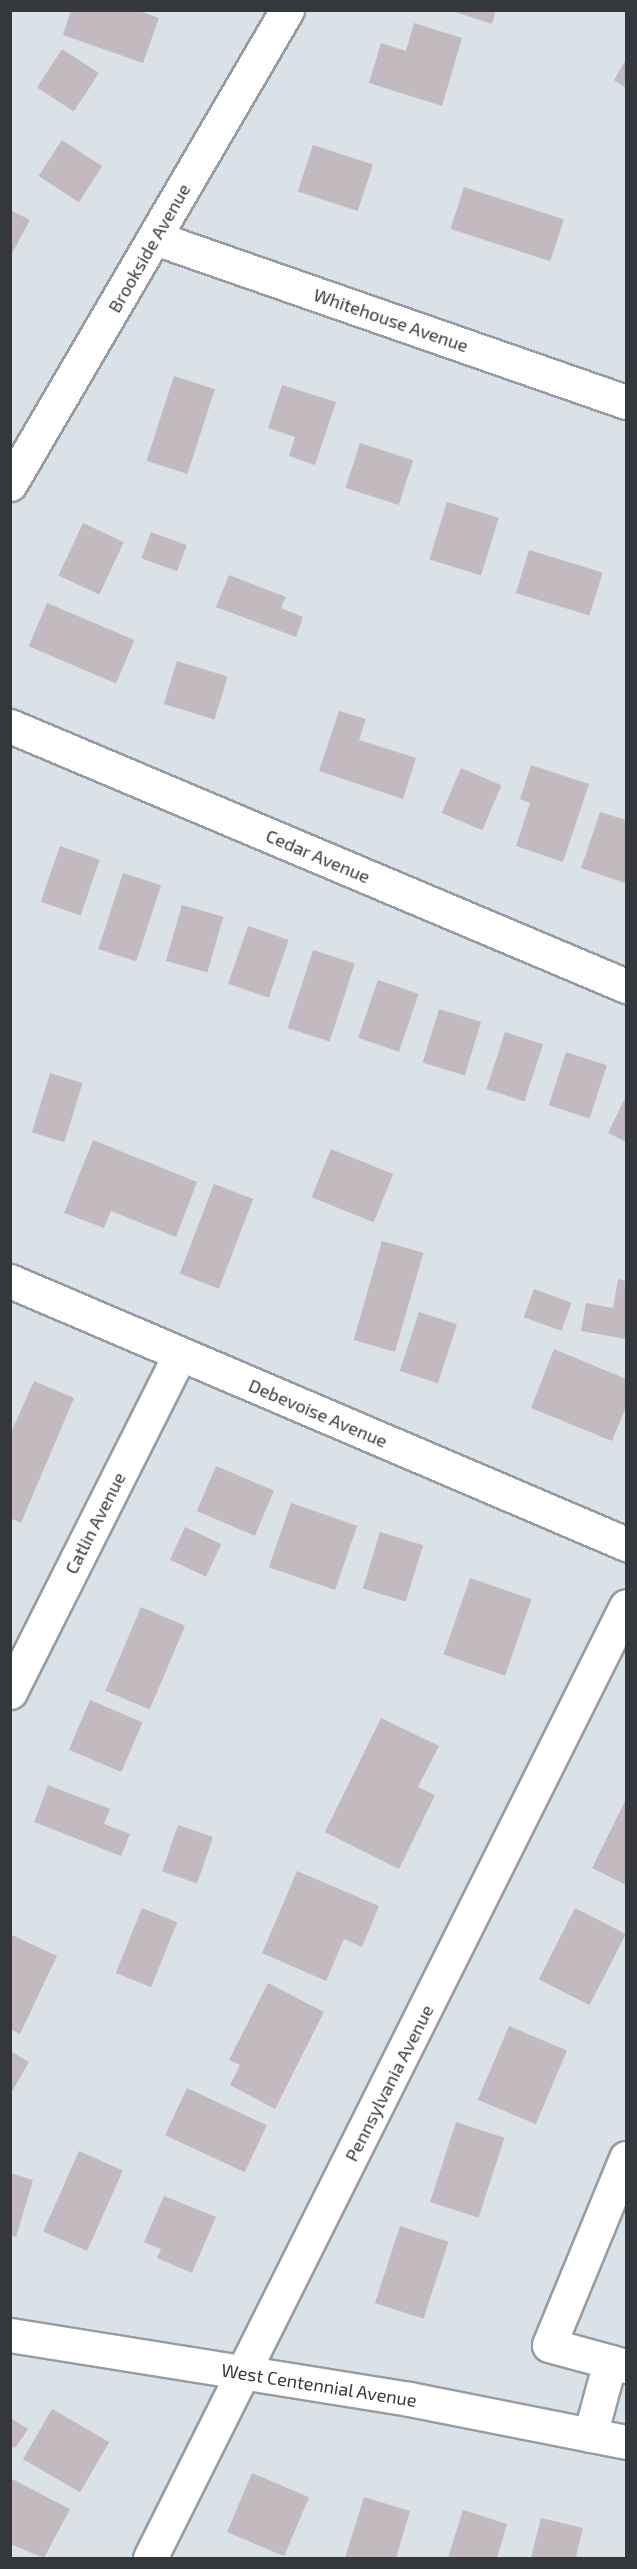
<!DOCTYPE html>
<style>
body{margin:0}
#map{position:relative;width:637px;height:2569px;overflow:hidden;background:#dbe2e7;font-family:"Exo 2",sans-serif}
div>[style]{position:absolute}
.building>*{inset:0;background:#c2babf;transform-origin:0 0}
.roads{filter:drop-shadow(2px 0 #969ca2) drop-shadow(-2px 0 #969ca2) drop-shadow(0 2px #969ca2) drop-shadow(0 -2px #969ca2)}
.minor>*{height:33px;margin:-16.5px;padding:0 16.5px;transform-origin:16.5px;border-radius:16.5px;background:#fff}
.major>*{height:33px;margin:-16.5px;padding:0 16.5px;transform-origin:16.5px;border-radius:16.5px;background:#fff}
span{translate:-50% -50%;white-space:nowrap;text-align:center;line-height:1.15;-webkit-text-stroke:5px #fff;paint-order:stroke}
.street-label{font-size:18px;color:#35383a}
.frame{position:absolute;inset:0;border:12px solid #35383a;pointer-events:none}
</style>
<div id="map">
<div class="building">
<div style="clip-path:polygon(71px 10px,138px 10px,159px 18px,143px 63px,63px 35px)"></div>
<div style="clip-path:polygon(449px 10px,496px 10px,492px 24px)"></div>
<div style="clip-path:polygon(414px 23px,462px 38px,442px 106px,369px 83px,381px 43px,406px 51px)"></div>
<div style="left:62px;top:49px;width:44px;height:46px;rotate:33deg"></div>
<div style="clip-path:polygon(626px 59px,626px 88px,614px 80px)"></div>
<div style="left:62px;top:140px;width:48px;height:43px;rotate:33deg"></div>
<div style="left:313px;top:145px;width:63px;height:49px;rotate:18deg"></div>
<div style="left:464px;top:187px;width:105px;height:44px;rotate:18deg"></div>
<div style="clip-path:polygon(10px 210px,30px 220px,10px 257px)"></div>
<div style="left:174px;top:376px;width:43px;height:89px;rotate:18deg"></div>
<div style="clip-path:polygon(282px 385px,336px 402px,315px 465px,289px 456px,295px 437px,268px 428px)"></div>
<div style="left:360px;top:443px;width:56px;height:47px;rotate:18deg"></div>
<div style="left:447px;top:502px;width:54px;height:60px;rotate:17deg"></div>
<div style="left:83px;top:523px;width:45px;height:58px;rotate:25deg"></div>
<div style="left:151px;top:532px;width:38px;height:28px;rotate:20deg"></div>
<div style="left:529px;top:550px;width:77px;height:45px;rotate:17deg"></div>
<div style="clip-path:polygon(229px 575px,286px 597px,281px 608px,303px 617px,296px 637px,216px 607px)"></div>
<div style="left:47px;top:603px;width:95px;height:47px;rotate:23deg"></div>
<div style="left:177px;top:661px;width:53px;height:45px;rotate:17deg"></div>
<div style="clip-path:polygon(339px 711px,366px 719px,359px 740px,416px 758px,403px 799px,319px 771px)"></div>
<div style="clip-path:polygon(531px 765px,589px 784px,563px 862px,516px 846px,530px 803px,520px 799px)"></div>
<div style="left:461px;top:768px;width:44px;height:49px;rotate:23deg"></div>
<div style="clip-path:polygon(600px 812px,626px 820px,625px 883px,581px 868px)"></div>
<div style="left:60px;top:846px;width:42px;height:59px;rotate:19deg"></div>
<div style="left:123px;top:873px;width:40px;height:80px;rotate:18deg"></div>
<div style="left:182px;top:905px;width:43px;height:58px;rotate:16deg"></div>
<div style="left:248px;top:926px;width:43px;height:61px;rotate:19deg"></div>
<div style="left:313px;top:950px;width:44px;height:82px;rotate:18deg"></div>
<div style="left:378px;top:980px;width:43px;height:61px;rotate:19deg"></div>
<div style="left:439px;top:1009px;width:44px;height:56px;rotate:17deg"></div>
<div style="left:505px;top:1032px;width:40px;height:60px;rotate:18deg"></div>
<div style="left:566px;top:1052px;width:43px;height:56px;rotate:18deg"></div>
<div style="left:50px;top:1073px;width:34px;height:62px;rotate:17deg"></div>
<div style="clip-path:polygon(626px 1096px,626px 1142px,608px 1133px)"></div>
<div style="clip-path:polygon(93px 1140px,197px 1182px,176px 1237px,111px 1211px,104px 1228px,64px 1213px)"></div>
<div style="left:331px;top:1149px;width:67px;height:52px;rotate:22deg"></div>
<div style="left:214px;top:1184px;width:42px;height:96px;rotate:21deg"></div>
<div style="left:382px;top:1241px;width:43px;height:103px;rotate:16deg"></div>
<div style="clip-path:polygon(618px 1279px,626px 1281px,626px 1339px,581px 1331px,586px 1303px,613px 1308px)"></div>
<div style="left:534px;top:1289px;width:40px;height:30px;rotate:20deg"></div>
<div style="left:419px;top:1312px;width:40px;height:62px;rotate:18deg"></div>
<div style="clip-path:polygon(554px 1349px,626px 1379px,626px 1407px,612px 1441px,531px 1408px)"></div>
<div style="clip-path:polygon(34px 1381px,74px 1398px,21px 1523px,10px 1518px,10px 1435px)"></div>
<div style="left:216px;top:1466px;width:63px;height:49px;rotate:23deg"></div>
<div style="left:291px;top:1503px;width:70px;height:68px;rotate:19deg"></div>
<div style="left:185px;top:1527px;width:40px;height:36px;rotate:25deg"></div>
<div style="left:380px;top:1532px;width:45px;height:59px;rotate:17deg"></div>
<div style="left:470px;top:1578px;width:65px;height:81px;rotate:19deg"></div>
<div style="left:141px;top:1607px;width:48px;height:91px;rotate:23deg"></div>
<div style="left:90px;top:1700px;width:57px;height:54px;rotate:23deg"></div>
<div style="clip-path:polygon(381px 1718px,439px 1746px,418px 1787px,435px 1795px,399px 1869px,325px 1832px)"></div>
<div style="clip-path:polygon(48px 1785px,110px 1809px,104px 1824px,130px 1834px,121px 1856px,34px 1822px)"></div>
<div style="clip-path:polygon(626px 1799px,626px 1885px,592px 1868px)"></div>
<div style="left:178px;top:1825px;width:37px;height:49px;rotate:19deg"></div>
<div style="clip-path:polygon(297px 1871px,379px 1906px,362px 1947px,344px 1939px,326px 1981px,262px 1953px)"></div>
<div style="left:142px;top:1908px;width:38px;height:70px;rotate:22deg"></div>
<div style="left:575px;top:1908px;width:57px;height:80px;rotate:27deg"></div>
<div style="clip-path:polygon(10px 1934px,57px 1956px,20px 2034px,10px 2029px)"></div>
<div style="clip-path:polygon(268px 1983px,324px 2012px,275px 2109px,230px 2085px,240px 2065px,229px 2060px)"></div>
<div style="left:509px;top:2026px;width:63px;height:80px;rotate:23deg"></div>
<div style="clip-path:polygon(10px 2051px,29px 2062px,10px 2095px)"></div>
<div style="left:187px;top:2088px;width:88px;height:52px;rotate:25deg"></div>
<div style="left:456px;top:2122px;width:51px;height:84px;rotate:18deg"></div>
<div style="left:79px;top:2151px;width:48px;height:88px;rotate:24deg"></div>
<div style="clip-path:polygon(10px 2173px,33px 2180px,16px 2237px,10px 2235px)"></div>
<div style="clip-path:polygon(164px 2196px,216px 2217px,192px 2273px,157px 2258px,161px 2249px,144px 2242px)"></div>
<div style="left:400px;top:2226px;width:51px;height:81px;rotate:18deg"></div>
<div style="left:52px;top:2409px;width:66px;height:58px;rotate:30deg"></div>
<div style="clip-path:polygon(10px 2418px,28px 2429px,15px 2448px,10px 2445px)"></div>
<div style="left:252px;top:2473px;width:62px;height:64px;rotate:23deg"></div>
<div style="clip-path:polygon(10px 2478px,70px 2509px,44px 2558px,10px 2544px)"></div>
<div style="clip-path:polygon(364px 2497px,410px 2511px,396px 2558px,345px 2558px)"></div>
<div style="clip-path:polygon(463px 2510px,507px 2524px,497px 2558px,448px 2558px)"></div>
<div style="clip-path:polygon(541px 2518px,583px 2528px,576px 2556px,584px 2558px,531px 2558px)"></div>
</div>
<div class="roads">
<div class="minor">
<div style="left:155px;top:238px;width:499px;rotate:19.2deg"></div>
<div style="left:10px;top:726px;width:669px;rotate:22.88deg"></div>
<div style="left:10px;top:1281px;width:670px;rotate:23.12deg"></div>
<div style="left:10px;top:1692px;width:378px;rotate:-63.3deg"></div>
<div style="left:626px;top:2158px;width:202px;rotate:112.4deg"></div>
<div style="left:549px;top:2345px;width:80px;rotate:15.3deg"></div>
<div style="left:590px;top:2435px;width:76px;rotate:-74.7deg"></div>
<div style="left:150px;top:2558px;width:1064px;rotate:-63.43deg"></div>
</div>
<div class="major">
<div style="left:10px;top:484px;width:549px;rotate:-59.7deg"></div>
<div style="left:10px;top:2335px;width:404px;rotate:9.1deg"></div>
<div style="left:409px;top:2399px;width:221px;rotate:11.2deg"></div>
</div>
</div>
<div class="street-label">
<span style="left:149px;top:248px;rotate:-60deg">Brookside Avenue</span>
<span style="left:391px;top:320px;rotate:19deg">Whitehouse Avenue</span>
<span style="left:318px;top:856px;rotate:23deg">Cedar Avenue</span>
<span style="left:318px;top:1413px;rotate:23deg">Debevoise Avenue</span>
<span style="left:95px;top:1523px;rotate:-63deg">Catlin Avenue</span>
<span style="left:389px;top:2083px;rotate:-63deg">Pennsylvania Avenue</span>
<span style="left:319px;top:2385px;rotate:9deg">West Centennial Avenue</span>
</div>
<div class="frame"></div>
</div>
